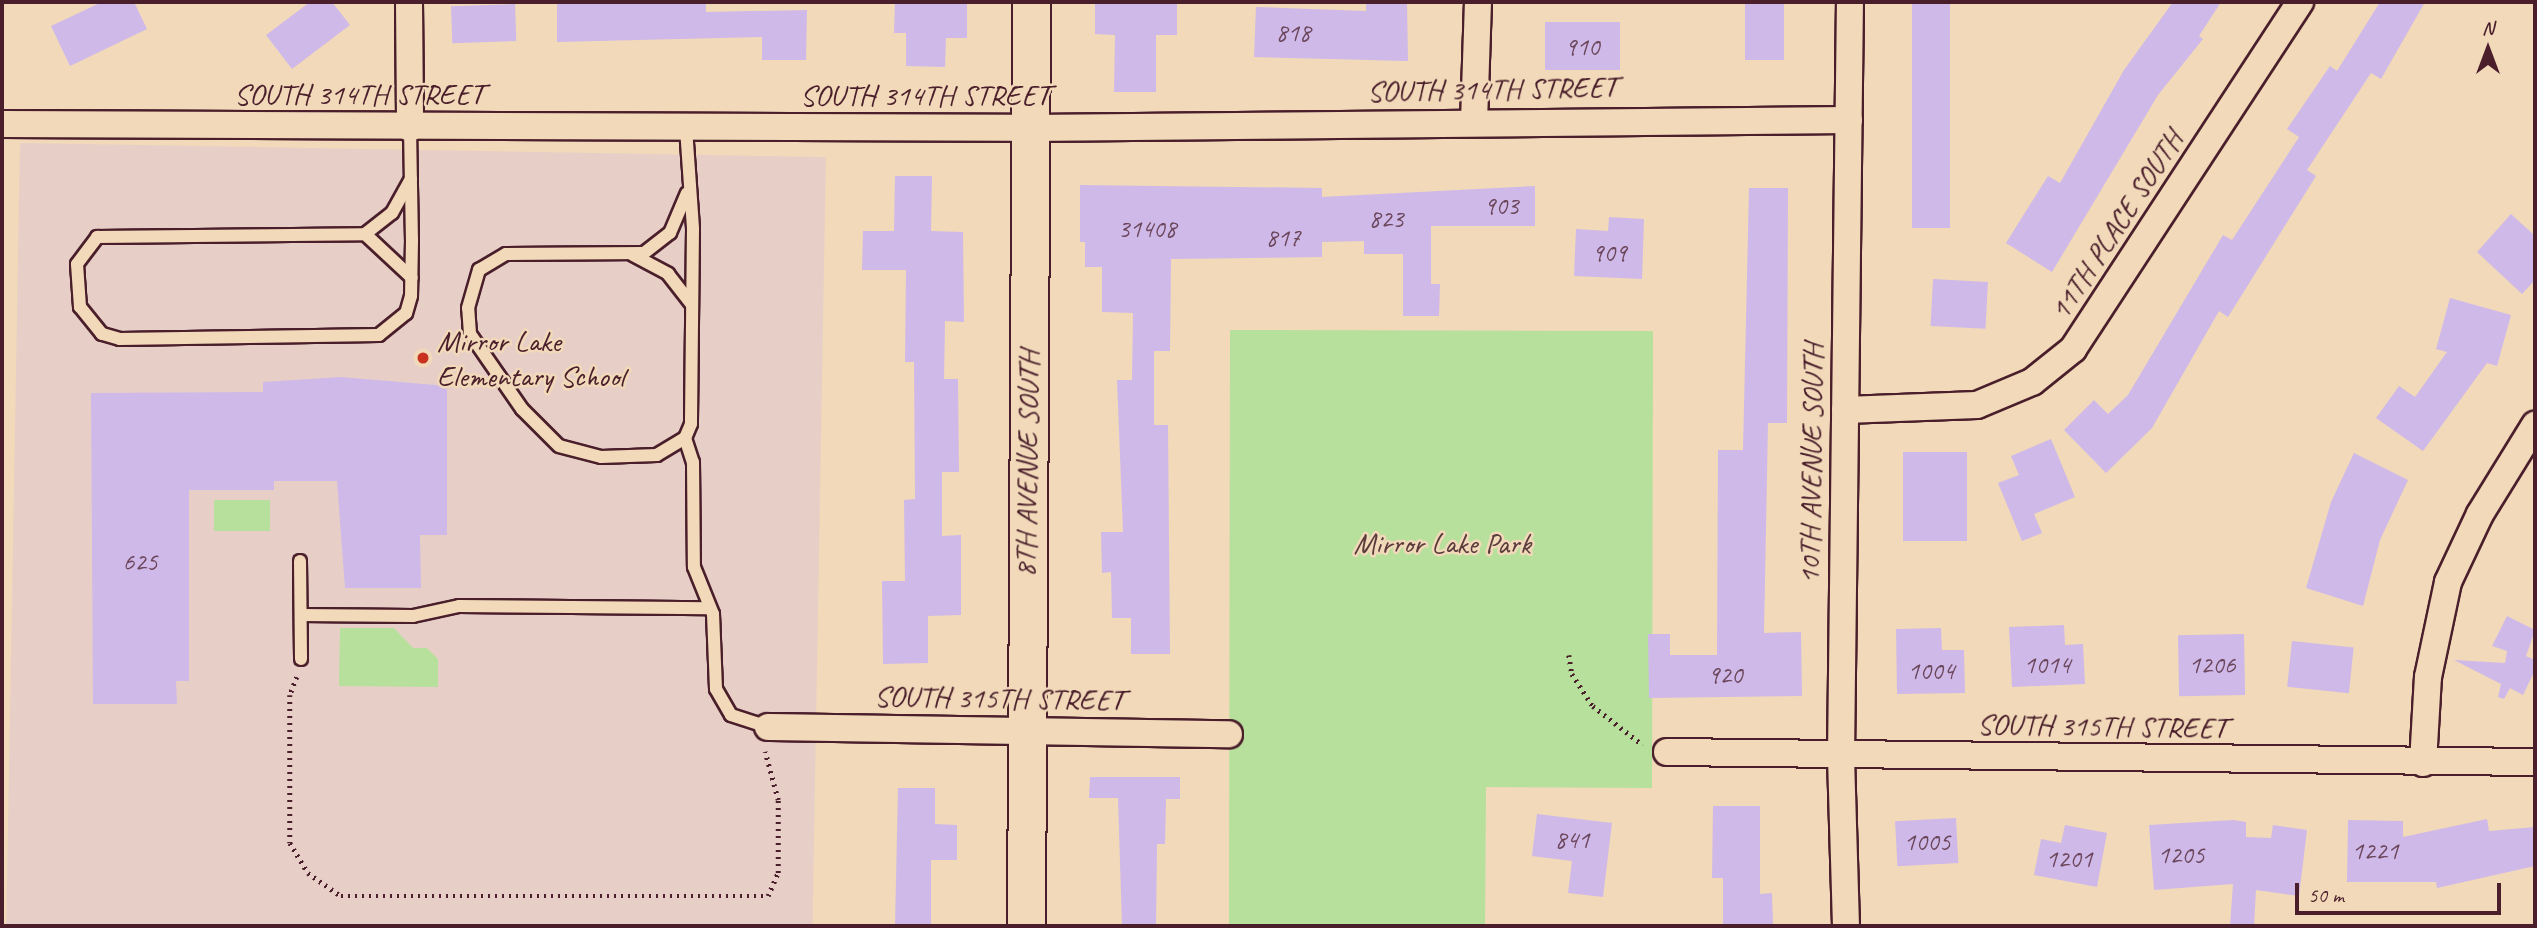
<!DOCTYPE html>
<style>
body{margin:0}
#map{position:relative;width:2537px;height:928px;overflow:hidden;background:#f1d9b9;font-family:Caveat,sans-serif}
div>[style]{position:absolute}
.built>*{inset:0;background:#e7cfc7;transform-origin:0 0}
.green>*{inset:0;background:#b6e09c;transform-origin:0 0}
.building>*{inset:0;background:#cfb9e9;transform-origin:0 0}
.path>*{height:4.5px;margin-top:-2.25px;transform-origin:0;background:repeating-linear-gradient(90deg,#4a1f2b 0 2px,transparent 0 7px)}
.roads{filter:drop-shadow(2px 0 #4a1f2b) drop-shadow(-2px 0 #4a1f2b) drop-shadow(0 2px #4a1f2b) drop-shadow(0 -2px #4a1f2b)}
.lane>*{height:12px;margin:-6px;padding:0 6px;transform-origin:6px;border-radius:6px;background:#f1d9b9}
.street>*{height:26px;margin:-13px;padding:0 13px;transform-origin:13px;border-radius:13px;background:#f1d9b9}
.secondary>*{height:37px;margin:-18.5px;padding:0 18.5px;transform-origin:18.5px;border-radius:18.5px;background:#f1d9b9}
.dots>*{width:19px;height:19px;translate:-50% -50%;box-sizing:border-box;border:4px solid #f1d9b9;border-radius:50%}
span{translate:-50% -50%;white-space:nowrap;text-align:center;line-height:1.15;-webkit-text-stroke:5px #f1d9b9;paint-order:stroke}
.number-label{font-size:26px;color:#6b465a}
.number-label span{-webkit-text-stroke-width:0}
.street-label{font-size:30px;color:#4a1f2b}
.poi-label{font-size:30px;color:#4a1f2b}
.left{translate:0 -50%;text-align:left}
.park-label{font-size:30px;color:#5a3c3c}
.frame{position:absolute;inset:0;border:4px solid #4a1f2b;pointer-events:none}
.north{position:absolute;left:2453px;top:14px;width:70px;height:70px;-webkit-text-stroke:5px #f1d9b9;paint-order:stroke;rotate:0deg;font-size:19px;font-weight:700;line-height:28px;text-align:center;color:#4a1f2b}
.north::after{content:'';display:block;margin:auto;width:24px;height:32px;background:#4a1f2b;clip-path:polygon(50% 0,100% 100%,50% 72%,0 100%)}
.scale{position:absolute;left:2295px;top:883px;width:206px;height:32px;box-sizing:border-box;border:4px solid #4a1f2b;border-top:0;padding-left:9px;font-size:21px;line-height:24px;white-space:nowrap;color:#4a1f2b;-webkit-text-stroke:5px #f1d9b9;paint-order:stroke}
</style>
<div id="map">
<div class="built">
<div style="left:20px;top:143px;width:806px;height:783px;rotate:1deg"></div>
</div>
<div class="green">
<div style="clip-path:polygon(1230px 330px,1653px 331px,1652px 788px,1486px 787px,1485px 926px,1229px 926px)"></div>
<div style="left:214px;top:500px;width:56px;height:31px"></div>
<div style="clip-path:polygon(340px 628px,394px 628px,413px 648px,427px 648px,438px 659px,438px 687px,339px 686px)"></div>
</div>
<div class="building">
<div style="clip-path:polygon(102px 2px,134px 2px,147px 29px,70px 66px,51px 26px)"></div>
<div style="clip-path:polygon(310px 2px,332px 2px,350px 25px,292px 69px,266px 35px)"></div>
<div style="clip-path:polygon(557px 2px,706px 2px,706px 12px,807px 10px,806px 60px,762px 60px,762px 37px,557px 42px)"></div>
<div style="clip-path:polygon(895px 2px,967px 2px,967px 38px,946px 38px,945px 67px,906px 66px,906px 33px,894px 33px)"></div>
<div style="clip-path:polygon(1095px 2px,1177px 2px,1177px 35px,1156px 35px,1156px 92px,1114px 92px,1115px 35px,1095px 34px)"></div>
<div style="clip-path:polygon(1366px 2px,1407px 2px,1408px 61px,1254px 57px,1256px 7px,1366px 11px)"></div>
<div style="left:1745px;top:2px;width:39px;height:58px"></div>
<div style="left:1912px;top:2px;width:38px;height:226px"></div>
<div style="clip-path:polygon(2173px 2px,2221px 2px,2199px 36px,2203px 39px,2158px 95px,2052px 272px,2006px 243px,2048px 176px,2060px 183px,2124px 70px)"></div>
<div style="clip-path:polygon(2380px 2px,2425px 2px,2381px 79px,2371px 73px,2307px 170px,2316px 176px,2228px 317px,2219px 311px,2152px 428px,2106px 473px,2064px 430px,2094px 400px,2108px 414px,2128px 395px,2223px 235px,2232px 240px,2299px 137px,2287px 129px,2330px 66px,2337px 71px)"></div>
<div style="left:515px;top:4px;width:37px;height:64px;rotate:88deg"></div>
<div style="left:1620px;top:22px;width:48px;height:75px;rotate:90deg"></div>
<div style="clip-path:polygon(895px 176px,932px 176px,931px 231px,963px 232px,964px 322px,945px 321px,944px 379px,958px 379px,959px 472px,942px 472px,942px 536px,961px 535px,961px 615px,928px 616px,928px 663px,883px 664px,882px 581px,905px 581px,904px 500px,915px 499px,914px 362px,905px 362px,906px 270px,862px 270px,863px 231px,894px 231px)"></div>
<div style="clip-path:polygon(1080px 185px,1322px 188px,1322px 197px,1535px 186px,1535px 226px,1431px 226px,1431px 284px,1440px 284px,1439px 316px,1403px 316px,1403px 254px,1364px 254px,1364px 241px,1322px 242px,1322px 257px,1171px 259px,1170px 351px,1154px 351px,1154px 425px,1168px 425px,1170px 654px,1131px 654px,1131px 618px,1112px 618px,1111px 572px,1102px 573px,1101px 532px,1123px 532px,1117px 380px,1132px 380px,1133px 313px,1102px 312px,1102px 267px,1085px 267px,1085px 242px,1080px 242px)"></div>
<div style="clip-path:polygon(1749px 188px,1788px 188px,1787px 423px,1768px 423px,1764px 633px,1801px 632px,1802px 696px,1649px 698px,1648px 634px,1670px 634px,1670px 655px,1717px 655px,1718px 450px,1743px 450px)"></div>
<div style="clip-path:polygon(2511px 214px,2535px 236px,2535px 280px,2522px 294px,2477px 252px)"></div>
<div style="clip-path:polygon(1609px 217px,1644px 219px,1642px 279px,1574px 276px,1576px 229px,1608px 231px)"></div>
<div style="left:1933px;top:279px;width:55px;height:47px;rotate:3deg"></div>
<div style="clip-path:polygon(2450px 298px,2511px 315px,2497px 366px,2487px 363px,2423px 451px,2376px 418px,2399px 386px,2415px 397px,2447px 352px,2436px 349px)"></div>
<div style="clip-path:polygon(341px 377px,447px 386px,447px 535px,420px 535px,421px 588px,345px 588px,337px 481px,274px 481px,274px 490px,189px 490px,189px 681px,176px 681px,177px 704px,93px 704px,91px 393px,263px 392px,263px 382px)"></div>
<div style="clip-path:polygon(2051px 439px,2075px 497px,2034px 514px,2042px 533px,2022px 541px,1998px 483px,2019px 475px,2011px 456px)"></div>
<div style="left:1967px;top:452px;width:89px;height:64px;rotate:90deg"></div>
<div style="clip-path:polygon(2354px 453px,2408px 480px,2380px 540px,2363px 606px,2306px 588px,2331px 502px)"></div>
<div style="clip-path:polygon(2507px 616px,2535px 630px,2526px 656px,2535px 660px,2535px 670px,2523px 695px,2510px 688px,2504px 699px,2498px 697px,2501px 684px,2454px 660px,2505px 663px,2507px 651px,2492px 646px)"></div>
<div style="clip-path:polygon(2064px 625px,2065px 645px,2083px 644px,2085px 684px,2012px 687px,2009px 627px)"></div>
<div style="clip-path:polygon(1941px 628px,1942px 650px,1964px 650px,1965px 693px,1897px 694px,1896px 629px)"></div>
<div style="left:2244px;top:634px;width:61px;height:66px;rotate:89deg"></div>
<div style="left:2292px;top:641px;width:62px;height:46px;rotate:6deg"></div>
<div style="clip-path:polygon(1090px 777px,1180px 777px,1180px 799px,1166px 799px,1165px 844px,1157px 844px,1156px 926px,1122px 926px,1118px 798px,1089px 798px)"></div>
<div style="clip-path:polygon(898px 788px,935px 788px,935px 824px,957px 825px,957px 860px,931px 860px,931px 926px,895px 926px)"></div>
<div style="clip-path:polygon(1713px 806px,1760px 806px,1760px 894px,1772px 893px,1773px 926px,1723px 926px,1723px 878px,1712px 878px)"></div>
<div style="clip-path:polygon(1537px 814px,1612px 823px,1603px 897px,1568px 893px,1572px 861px,1532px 856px)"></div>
<div style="left:1956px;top:818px;width:45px;height:61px;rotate:87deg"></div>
<div style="clip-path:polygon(2487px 819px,2489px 831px,2535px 827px,2535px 866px,2437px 888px,2436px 882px,2347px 882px,2348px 820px,2403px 821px,2403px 837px)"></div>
<div style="clip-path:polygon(2233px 820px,2246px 822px,2246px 837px,2271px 838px,2273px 825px,2307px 830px,2299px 896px,2256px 890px,2254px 926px,2230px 926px,2233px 884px,2154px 890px,2149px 825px)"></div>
<div style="clip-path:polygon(2065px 825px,2107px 833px,2097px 887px,2034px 875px,2041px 839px,2061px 843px)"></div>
</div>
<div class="path">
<div style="left:1569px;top:655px;width:19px;rotate:81deg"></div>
<div style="left:1572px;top:674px;width:38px;rotate:57deg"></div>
<div style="left:1593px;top:706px;width:63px;rotate:38deg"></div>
<div style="left:297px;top:677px;width:19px;rotate:111deg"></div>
<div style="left:290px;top:695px;width:148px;rotate:90deg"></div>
<div style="left:290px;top:843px;width:35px;rotate:59deg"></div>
<div style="left:308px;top:873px;width:40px;rotate:34.9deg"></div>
<div style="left:341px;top:896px;width:427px"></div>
<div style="left:768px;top:896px;width:25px;rotate:-67deg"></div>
<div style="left:778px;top:873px;width:73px;rotate:-90deg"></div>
<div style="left:778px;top:800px;width:50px;rotate:-105.2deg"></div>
</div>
<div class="roads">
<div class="lane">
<div style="left:410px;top:128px;width:112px;rotate:89deg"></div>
<div style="left:412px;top:240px;width:56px;rotate:91deg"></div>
<div style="left:411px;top:296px;width:18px;rotate:106deg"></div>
<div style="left:406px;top:313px;width:35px;rotate:141deg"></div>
<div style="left:379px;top:335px;width:259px;rotate:179.1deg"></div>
<div style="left:120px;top:339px;width:19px;rotate:-164deg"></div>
<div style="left:102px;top:334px;width:35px;rotate:-129deg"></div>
<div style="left:80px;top:307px;width:43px;rotate:-94deg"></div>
<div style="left:77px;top:264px;width:34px;rotate:-53deg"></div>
<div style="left:97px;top:237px;width:268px;rotate:-0.6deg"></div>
<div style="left:365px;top:234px;width:34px;rotate:-38deg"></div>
<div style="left:392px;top:213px;width:39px;rotate:-61deg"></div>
<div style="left:686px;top:128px;width:101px;rotate:86deg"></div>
<div style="left:693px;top:229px;width:195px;rotate:90.6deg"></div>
<div style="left:691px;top:424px;width:15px;rotate:113deg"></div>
<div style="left:685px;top:438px;width:33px;rotate:149deg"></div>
<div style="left:657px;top:455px;width:56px;rotate:178deg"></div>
<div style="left:601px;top:457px;width:43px;rotate:-165.3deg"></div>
<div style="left:559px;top:446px;width:52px;rotate:-135deg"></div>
<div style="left:522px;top:409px;width:91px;rotate:-124.7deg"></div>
<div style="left:470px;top:334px;width:26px;rotate:-94deg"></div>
<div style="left:468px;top:308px;width:40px;rotate:-74deg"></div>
<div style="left:479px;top:270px;width:31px;rotate:-31deg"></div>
<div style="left:506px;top:254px;width:138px;rotate:-0.4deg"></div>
<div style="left:644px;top:253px;width:33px;rotate:-38deg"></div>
<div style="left:670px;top:233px;width:43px;rotate:-67deg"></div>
<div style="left:365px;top:234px;width:64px;rotate:43.1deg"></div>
<div style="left:633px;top:255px;width:40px;rotate:28deg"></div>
<div style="left:668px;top:274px;width:39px;rotate:52deg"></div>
<div style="left:685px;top:438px;width:25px;rotate:72deg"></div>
<div style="left:693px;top:462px;width:105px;rotate:89.5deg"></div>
<div style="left:694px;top:567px;width:51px;rotate:68deg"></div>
<div style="left:713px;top:614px;width:75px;rotate:87.7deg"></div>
<div style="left:716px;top:689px;width:30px;rotate:60deg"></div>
<div style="left:731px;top:715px;width:39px;rotate:18deg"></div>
<div style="left:300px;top:561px;width:98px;rotate:89.4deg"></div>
<div style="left:301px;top:615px;width:112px;rotate:0.5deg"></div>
<div style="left:413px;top:616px;width:47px;rotate:-12.3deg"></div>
<div style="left:459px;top:606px;width:251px;rotate:0.5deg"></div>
</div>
<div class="street">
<div style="left:409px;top:2px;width:126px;rotate:89.5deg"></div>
<div style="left:1474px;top:122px;width:120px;rotate:-88.1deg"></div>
<div style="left:2px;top:124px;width:1028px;rotate:0.22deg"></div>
<div style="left:1030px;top:128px;width:819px;rotate:-0.56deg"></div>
<div style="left:1845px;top:410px;width:132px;rotate:-2.2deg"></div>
<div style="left:1977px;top:405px;width:60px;rotate:-22.7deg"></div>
<div style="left:2032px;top:382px;width:53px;rotate:-38.8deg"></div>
<div style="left:2073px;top:349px;width:415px;rotate:-56.8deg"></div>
<div style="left:768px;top:727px;width:461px;rotate:0.9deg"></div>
<div style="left:1667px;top:752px;width:868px;rotate:0.66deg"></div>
<div style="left:2423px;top:763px;width:86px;rotate:-86.7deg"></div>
<div style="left:2428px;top:677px;width:97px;rotate:-78.1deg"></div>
<div style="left:2448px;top:582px;width:75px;rotate:-64.8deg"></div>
<div style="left:2480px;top:514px;width:105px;rotate:-58.3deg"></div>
<div style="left:1846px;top:926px;width:169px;rotate:-91.7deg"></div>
<div style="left:1841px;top:757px;width:755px;rotate:-89.32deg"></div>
</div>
<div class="secondary">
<div style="left:1026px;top:926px;width:924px;rotate:-89.69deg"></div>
</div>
</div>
<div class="dots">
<div style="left:423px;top:358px;background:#c8321e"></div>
</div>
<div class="number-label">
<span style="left:1293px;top:33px">818</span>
<span style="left:1582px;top:47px">910</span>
<span style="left:1501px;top:206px">903</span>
<span style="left:1386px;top:219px">823</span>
<span style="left:1147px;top:229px">31408</span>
<span style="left:1283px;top:238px">817</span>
<span style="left:1609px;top:253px">909</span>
<span style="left:140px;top:562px">625</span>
<span style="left:2047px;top:665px">1014</span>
<span style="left:2212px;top:665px">1206</span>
<span style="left:1931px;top:671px">1004</span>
<span style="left:1725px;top:675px">920</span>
<span style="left:1572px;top:840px">841</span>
<span style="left:1927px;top:842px">1005</span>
<span style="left:2375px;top:851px">1221</span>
<span style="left:2181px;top:855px">1205</span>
<span style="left:2069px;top:859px">1201</span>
</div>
<div class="street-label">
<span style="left:1492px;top:89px;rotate:-1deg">SOUTH 314TH STREET</span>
<span style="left:359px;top:94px">SOUTH 314TH STREET</span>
<span style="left:925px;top:95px">SOUTH 314TH STREET</span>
<span style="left:2116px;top:225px;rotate:-57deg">11TH PLACE SOUTH</span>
<span style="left:1027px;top:464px;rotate:-89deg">8TH AVENUE SOUTH</span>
<span style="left:1811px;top:464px;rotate:-89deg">10TH AVENUE SOUTH</span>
<span style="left:999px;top:698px;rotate:1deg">SOUTH 315TH STREET</span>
<span style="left:2102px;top:726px;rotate:1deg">SOUTH 315TH STREET</span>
</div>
<div class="poi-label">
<span class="left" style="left:437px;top:358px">Mirror Lake<br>Elementary School</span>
</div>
<div class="park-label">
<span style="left:1442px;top:543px">Mirror Lake Park</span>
</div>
<div class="frame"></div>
<div class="north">N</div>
<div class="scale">50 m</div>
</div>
